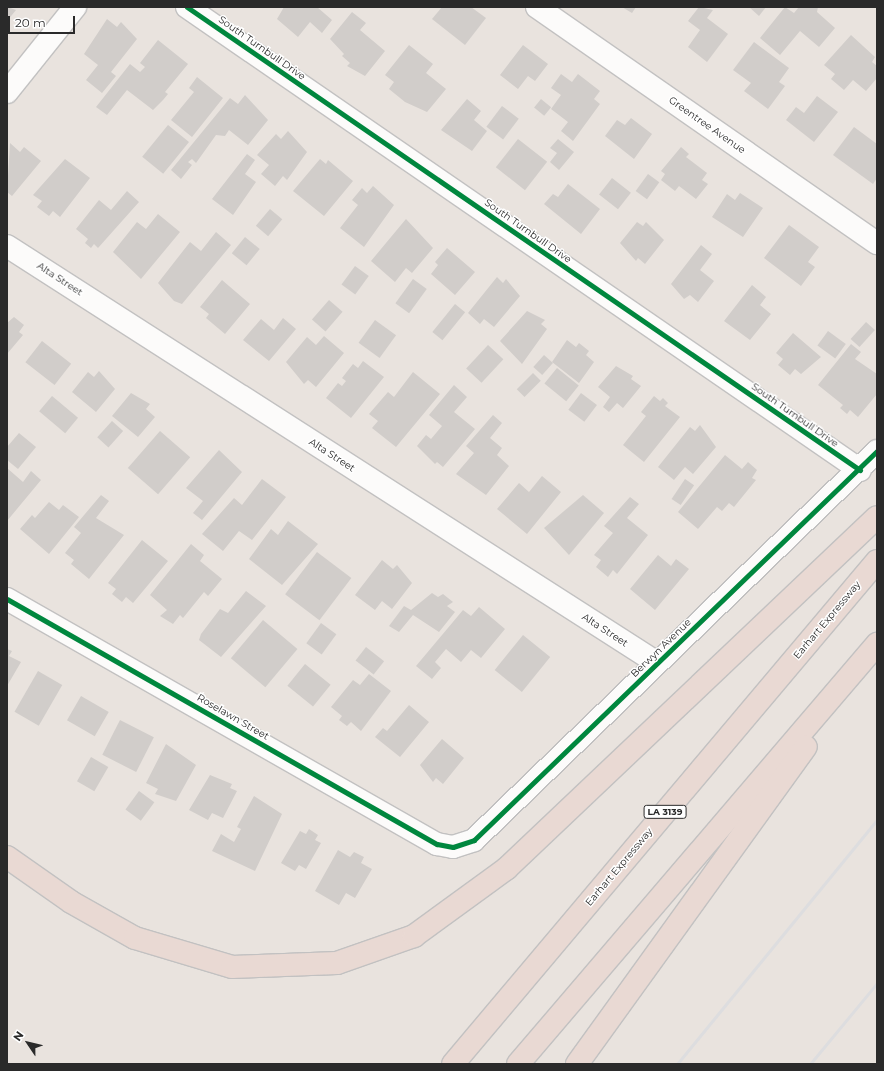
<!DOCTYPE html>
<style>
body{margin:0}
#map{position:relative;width:884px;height:1071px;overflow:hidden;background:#e9e3de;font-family:Montserrat,sans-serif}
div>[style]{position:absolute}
.building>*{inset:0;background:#d1cdca;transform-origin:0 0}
.roads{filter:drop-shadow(1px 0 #c2c1c1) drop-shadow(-1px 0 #c2c1c1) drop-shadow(0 1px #c2c1c1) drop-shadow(0 -1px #c2c1c1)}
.minor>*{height:22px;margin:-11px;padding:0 11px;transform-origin:11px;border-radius:11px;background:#fcfbfa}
.motorway>*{height:22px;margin:-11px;padding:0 11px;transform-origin:11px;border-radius:11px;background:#e9d9d3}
.rail>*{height:3px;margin:-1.5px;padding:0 1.5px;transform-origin:1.5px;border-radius:1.5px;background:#dddddf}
.cycleway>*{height:5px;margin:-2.5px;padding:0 2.5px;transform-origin:2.5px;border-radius:2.5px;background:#00873e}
span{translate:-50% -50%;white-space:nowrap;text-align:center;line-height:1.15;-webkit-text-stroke:3px #fff;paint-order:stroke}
.shield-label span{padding:1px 3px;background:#fff;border:1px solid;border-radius:3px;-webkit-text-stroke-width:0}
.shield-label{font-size:9px;color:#2a2a2a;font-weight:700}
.street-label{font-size:10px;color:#2a2a2a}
.frame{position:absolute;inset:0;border:8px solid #2a2a2a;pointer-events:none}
.north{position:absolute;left:8px;top:1023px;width:40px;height:40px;-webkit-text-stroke:3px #fff;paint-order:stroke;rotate:305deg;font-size:11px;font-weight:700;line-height:16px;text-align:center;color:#2a2a2a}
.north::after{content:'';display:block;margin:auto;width:14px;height:18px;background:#2a2a2a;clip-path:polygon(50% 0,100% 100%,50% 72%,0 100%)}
.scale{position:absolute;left:8px;top:16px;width:67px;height:18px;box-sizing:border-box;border:2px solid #2a2a2a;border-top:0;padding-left:5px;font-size:12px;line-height:14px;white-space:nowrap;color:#2a2a2a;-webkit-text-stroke:3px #fff;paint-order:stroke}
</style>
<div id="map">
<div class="building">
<div style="clip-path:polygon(7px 7px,16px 10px,7px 21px)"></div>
<div style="clip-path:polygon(284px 7px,317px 7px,332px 20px,322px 33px,310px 22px,298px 37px,277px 19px)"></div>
<div style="clip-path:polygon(442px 7px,471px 7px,486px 18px,465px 45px,432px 19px)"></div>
<div style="clip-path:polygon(622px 7px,636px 7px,632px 13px)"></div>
<div style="clip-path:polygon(699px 7px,713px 10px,707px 18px,728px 34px,707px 62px,688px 47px,700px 30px,688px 21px)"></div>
<div style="clip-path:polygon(749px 7px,766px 7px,759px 16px)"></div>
<div style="clip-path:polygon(785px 7px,794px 13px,799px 7px,818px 7px,817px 12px,835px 28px,819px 47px,800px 31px,780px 55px,760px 38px)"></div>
<div style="clip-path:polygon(352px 12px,366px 23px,360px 30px,385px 51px,365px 76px,347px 66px,350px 63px,342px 56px,344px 54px,330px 39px)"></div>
<div style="clip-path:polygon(107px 19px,117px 27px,121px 22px,137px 39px,111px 72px,116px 76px,102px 93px,86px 80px,98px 65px,84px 54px)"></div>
<div style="clip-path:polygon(851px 35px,875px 57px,872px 62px,877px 66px,877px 78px,866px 91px,853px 80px,844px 90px,831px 79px,835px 74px,824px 65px)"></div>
<div style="clip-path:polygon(158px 40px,188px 64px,165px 92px,168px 94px,163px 100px,153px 110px,127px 90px,107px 115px,96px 107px,130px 64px,140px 72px,145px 67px,140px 63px)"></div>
<div style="clip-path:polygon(754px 42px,789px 68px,779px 82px,785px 86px,768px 109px,744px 91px,751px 83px,733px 70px)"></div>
<div style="clip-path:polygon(409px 45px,433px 64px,426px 73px,446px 89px,427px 112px,405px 102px,389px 89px,394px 82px,385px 75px)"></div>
<div style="clip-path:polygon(523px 45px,548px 64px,535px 81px,528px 76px,518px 89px,500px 75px)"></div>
<div style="clip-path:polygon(561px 74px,572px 82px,578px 74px,600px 91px,594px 99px,600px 104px,573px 141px,561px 131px,568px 122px,551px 109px,561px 95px,551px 88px)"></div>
<div style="clip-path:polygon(197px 77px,223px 98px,192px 137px,171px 120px,194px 92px,189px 88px)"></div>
<div style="clip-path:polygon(245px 95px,268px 120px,248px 145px,229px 130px,225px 136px,216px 135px,196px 163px,192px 159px,188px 162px,192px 165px,181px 179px,171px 170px,230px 98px,238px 104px)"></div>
<div style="clip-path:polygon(817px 96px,838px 112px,814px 142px,786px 120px,796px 107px,804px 113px)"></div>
<div style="clip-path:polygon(467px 99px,481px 111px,474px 120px,487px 131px,472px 151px,441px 130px)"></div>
<div style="left:541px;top:99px;width:13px;height:11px;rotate:39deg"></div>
<div style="left:502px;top:106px;width:21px;height:26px;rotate:37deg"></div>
<div style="clip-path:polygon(631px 118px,652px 134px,634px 159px,605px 136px,617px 120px,625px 125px)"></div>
<div style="left:168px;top:125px;width:27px;height:41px;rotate:39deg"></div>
<div style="clip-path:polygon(854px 127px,877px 144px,877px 178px,873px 184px,833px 155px)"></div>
<div style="clip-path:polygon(288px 131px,307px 152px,287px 180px,283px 176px,275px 186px,261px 174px,269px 165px,257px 155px,276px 134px,281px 139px)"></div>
<div style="left:518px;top:139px;width:37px;height:36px;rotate:38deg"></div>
<div style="clip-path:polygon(558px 139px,574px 152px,559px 170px,550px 162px,557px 153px,550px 148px)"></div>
<div style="clip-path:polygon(10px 143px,20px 152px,24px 147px,41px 161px,12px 196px,7px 192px)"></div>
<div style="clip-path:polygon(681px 147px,689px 154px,686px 157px,707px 173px,702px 180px,708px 184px,696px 199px,679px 186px,675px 191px,661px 180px,665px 174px,661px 171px)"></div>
<div style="clip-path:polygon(247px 154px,255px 160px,245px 174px,256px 182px,233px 215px,212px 199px)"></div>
<div style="clip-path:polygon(65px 159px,90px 178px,60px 217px,53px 211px,49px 216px,37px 207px,42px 201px,33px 195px)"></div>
<div style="clip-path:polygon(320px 159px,326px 164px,328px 160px,353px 181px,324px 216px,293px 191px)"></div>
<div style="left:648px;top:174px;width:14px;height:21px;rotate:36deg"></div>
<div style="left:612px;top:178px;width:24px;height:21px;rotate:38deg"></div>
<div style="clip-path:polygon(568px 184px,600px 209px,581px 234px,544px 204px,553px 194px,558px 197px)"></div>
<div style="clip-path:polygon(373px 186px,394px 205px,364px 247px,340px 228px,358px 205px,352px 200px,362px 188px,367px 193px)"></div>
<div style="clip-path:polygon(127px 191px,139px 202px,98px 248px,94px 244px,91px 248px,85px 243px,88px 239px,76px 229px,99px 200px,111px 210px)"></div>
<div style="clip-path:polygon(740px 193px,763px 208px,743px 237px,712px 217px,727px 194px,735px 200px)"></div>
<div style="left:270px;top:209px;width:16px;height:22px;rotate:40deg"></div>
<div style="clip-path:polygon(158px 214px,180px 232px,141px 279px,113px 252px,137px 222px,146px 229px)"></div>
<div style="clip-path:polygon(406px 219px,433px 248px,412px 273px,406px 268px,395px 282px,371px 261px)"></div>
<div style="clip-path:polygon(637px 222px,643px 226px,646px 222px,664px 240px,645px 264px,638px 258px,636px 261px,620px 243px)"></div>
<div style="clip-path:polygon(789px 225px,819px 247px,808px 262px,815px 267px,801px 286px,764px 258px)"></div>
<div style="clip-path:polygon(216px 232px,231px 245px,182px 304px,174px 301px,158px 283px,190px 242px,201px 251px)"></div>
<div style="left:245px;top:237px;width:19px;height:21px;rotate:39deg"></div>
<div style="clip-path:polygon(701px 245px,712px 254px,700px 270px,714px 281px,698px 302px,690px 295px,684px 299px,671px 284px)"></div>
<div style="clip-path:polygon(447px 248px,475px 272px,455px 295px,431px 274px,438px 265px,435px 262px)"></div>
<div style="left:355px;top:266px;width:17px;height:23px;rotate:36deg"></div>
<div style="clip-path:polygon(497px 277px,503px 283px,506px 279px,520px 296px,494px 327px,484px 319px,480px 324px,468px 313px)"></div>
<div style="left:413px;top:279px;width:17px;height:30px;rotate:36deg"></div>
<div style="clip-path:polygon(222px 280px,250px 304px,225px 334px,206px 318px,209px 314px,200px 307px)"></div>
<div style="clip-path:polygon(752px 285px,766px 297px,760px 305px,771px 314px,750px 340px,724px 321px)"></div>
<div style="left:329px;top:300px;width:18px;height:26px;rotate:41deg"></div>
<div style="left:455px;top:304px;width:13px;height:36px;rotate:39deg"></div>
<div style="clip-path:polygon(527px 311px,545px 320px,541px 324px,547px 329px,522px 364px,500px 341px)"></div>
<div style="clip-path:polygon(14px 317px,24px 325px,19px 332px,23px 335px,7px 354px,7px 323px)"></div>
<div style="clip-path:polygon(283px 318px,296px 329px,269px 361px,243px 340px,261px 319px,274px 330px)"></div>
<div style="left:375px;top:320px;width:26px;height:28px;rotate:36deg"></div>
<div style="left:866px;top:322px;width:12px;height:23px;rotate:42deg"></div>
<div style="left:828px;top:331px;width:22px;height:18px;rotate:36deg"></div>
<div style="clip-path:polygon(793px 333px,821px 357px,801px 374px,795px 369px,790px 375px,778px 365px,783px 359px,776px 353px)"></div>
<div style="clip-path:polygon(324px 336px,344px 353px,316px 387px,308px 380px,304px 384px,286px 362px,307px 337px,316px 345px)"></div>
<div style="clip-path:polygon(567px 340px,576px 347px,579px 343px,589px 351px,586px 355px,594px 362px,579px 383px,552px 362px)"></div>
<div style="left:42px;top:341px;width:37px;height:27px;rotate:38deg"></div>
<div style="clip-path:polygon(851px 344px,861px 352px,855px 359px,877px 374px,877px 394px,858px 417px,850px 410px,847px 414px,840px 408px,843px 405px,818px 385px)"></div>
<div style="left:488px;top:345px;width:21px;height:32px;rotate:43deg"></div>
<div style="left:544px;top:355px;width:12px;height:16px;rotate:42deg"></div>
<div style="clip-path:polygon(363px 361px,384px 377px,351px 418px,326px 398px,338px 383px,342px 386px,346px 381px,342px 378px,353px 364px,358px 368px)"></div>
<div style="clip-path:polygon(616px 366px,633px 376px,631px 379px,641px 386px,623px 408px,617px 403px,609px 412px,603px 407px,610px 397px,598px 387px)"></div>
<div style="left:557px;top:368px;width:28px;height:20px;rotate:39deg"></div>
<div style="clip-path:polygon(99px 371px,115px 389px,96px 412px,72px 392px,88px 372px,94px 377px)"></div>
<div style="clip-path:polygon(413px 372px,440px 394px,396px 447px,372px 428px,378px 421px,369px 414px,388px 392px,394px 397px)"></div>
<div style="left:533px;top:373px;width:11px;height:23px;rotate:45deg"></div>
<div style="clip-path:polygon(454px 385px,467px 397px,454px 412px,475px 429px,443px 467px,437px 462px,435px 464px,417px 446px,426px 435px,431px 439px,442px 426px,429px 415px)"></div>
<div style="clip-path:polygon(131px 393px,150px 404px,146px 409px,155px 417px,138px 437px,112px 416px)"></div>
<div style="left:581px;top:393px;width:20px;height:21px;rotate:37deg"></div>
<div style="left:52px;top:396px;width:34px;height:20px;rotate:40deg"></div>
<div style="clip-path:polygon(654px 396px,660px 401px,663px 398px,668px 403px,665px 406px,680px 417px,644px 462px,623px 445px,646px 416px,641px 412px)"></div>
<div style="clip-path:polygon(493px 415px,502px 423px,490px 438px,502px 448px,497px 455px,509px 466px,486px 495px,456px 474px,474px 453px,466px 446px)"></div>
<div style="left:112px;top:421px;width:15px;height:22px;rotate:42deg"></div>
<div style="clip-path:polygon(700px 425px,716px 447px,693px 474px,685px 467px,674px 480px,658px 467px,690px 427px,695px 431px)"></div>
<div style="left:160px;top:431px;width:40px;height:49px;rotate:41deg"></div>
<div style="clip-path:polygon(19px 433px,36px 447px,18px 469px,7px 460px,7px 447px)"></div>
<div style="clip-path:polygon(219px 450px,242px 472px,202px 520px,193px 513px,203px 501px,186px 488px)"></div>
<div style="clip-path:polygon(725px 455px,742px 469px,748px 462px,757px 470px,752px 478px,756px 480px,734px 507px,729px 503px,722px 511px,717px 507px,698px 529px,678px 512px)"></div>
<div style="clip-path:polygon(7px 468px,23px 482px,31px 471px,41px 480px,7px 521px)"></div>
<div style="clip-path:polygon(542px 476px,561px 492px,527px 534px,497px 509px,519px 483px,529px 492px)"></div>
<div style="clip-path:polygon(262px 479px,286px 497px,252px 540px,239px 531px,223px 551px,202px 534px,234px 498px,242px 505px)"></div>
<div style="left:685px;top:479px;width:11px;height:24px;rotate:34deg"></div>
<div style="clip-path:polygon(101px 495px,109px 501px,96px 518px,124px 535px,89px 579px,71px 564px,74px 560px,65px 553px,81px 533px,74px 527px)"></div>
<div style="clip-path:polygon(583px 495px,604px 513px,569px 555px,544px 528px)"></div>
<div style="clip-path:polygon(630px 497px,639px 504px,627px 518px,648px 535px,617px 574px,613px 570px,608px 577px,596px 567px,601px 560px,594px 555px,613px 533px,604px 526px)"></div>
<div style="clip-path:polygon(49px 502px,59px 510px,63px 505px,79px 517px,49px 554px,20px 529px,32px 515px,35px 518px)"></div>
<div style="clip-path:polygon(288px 521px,318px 544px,282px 585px,249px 559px,271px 529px,278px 535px)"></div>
<div style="clip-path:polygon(142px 540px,168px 561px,133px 603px,126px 597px,122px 602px,112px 594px,116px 589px,108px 583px)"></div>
<div style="clip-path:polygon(191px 544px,204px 555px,200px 561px,222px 579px,208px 596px,204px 592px,183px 618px,180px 615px,173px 624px,160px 616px,167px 610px,150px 595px)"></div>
<div style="left:317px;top:552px;width:43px;height:53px;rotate:37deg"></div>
<div style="clip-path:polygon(658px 555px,671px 566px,676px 559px,689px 569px,655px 610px,630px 589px)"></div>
<div style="clip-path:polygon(382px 560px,393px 569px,397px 565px,412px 583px,392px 609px,382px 601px,375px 610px,355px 595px)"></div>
<div style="clip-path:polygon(246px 591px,266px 606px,221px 657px,199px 640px,201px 634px,220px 609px,228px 613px)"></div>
<div style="clip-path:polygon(432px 593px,438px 597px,443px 594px,453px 602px,447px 606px,455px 612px,439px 632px,413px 615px,399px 632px,389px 626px,404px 606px,411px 610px)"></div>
<div style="clip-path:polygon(479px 607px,505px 629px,481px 658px,471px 650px,461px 662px,446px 649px,435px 662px,441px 668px,432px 679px,416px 666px,463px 610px,471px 616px)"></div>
<div style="left:263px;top:620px;width:45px;height:50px;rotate:40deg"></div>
<div style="left:321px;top:623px;width:19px;height:25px;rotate:36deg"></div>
<div style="left:523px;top:635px;width:35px;height:45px;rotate:39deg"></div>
<div style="left:366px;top:647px;width:23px;height:17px;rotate:38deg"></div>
<div style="clip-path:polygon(7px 649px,12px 651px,9px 656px,21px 662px,7px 686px)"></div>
<div style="left:305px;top:664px;width:33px;height:28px;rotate:39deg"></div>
<div style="left:38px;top:671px;width:28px;height:47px;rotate:30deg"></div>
<div style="clip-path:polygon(369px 674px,391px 691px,361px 731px,351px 722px,347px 726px,339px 720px,342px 716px,331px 707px,353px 680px,360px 685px)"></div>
<div style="left:81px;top:696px;width:32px;height:28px;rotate:30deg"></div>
<div style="clip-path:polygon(409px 705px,429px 722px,400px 757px,375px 737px,383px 728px,387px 731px)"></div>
<div style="left:120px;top:720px;width:38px;height:39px;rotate:27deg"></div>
<div style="clip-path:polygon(442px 739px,464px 758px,443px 784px,436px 778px,433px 782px,420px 765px)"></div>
<div style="clip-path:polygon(166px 744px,196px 765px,176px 801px,155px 794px,158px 789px,146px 783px)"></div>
<div style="left:91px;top:757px;width:20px;height:28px;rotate:30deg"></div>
<div style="clip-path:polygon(210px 775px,232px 784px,230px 788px,237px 791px,223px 818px,212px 813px,208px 820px,189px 810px)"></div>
<div style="left:139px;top:791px;width:19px;height:23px;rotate:36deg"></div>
<div style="clip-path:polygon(254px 796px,282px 814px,255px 871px,212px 851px,221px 834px,234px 842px,241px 829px,237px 827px)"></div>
<div style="clip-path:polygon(309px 829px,318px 835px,315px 840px,321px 843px,306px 869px,299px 865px,295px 871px,281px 863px,300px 831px,306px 834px)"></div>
<div style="clip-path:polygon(338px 850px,350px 857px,354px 852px,364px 857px,361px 863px,372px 869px,355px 898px,346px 893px,339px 905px,315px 891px)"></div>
</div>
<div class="roads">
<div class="minor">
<div style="left:187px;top:7px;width:817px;rotate:34.53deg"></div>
<div style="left:537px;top:7px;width:414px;rotate:34.8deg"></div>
<div style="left:7px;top:92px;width:109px;rotate:-51.3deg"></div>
<div style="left:7px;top:246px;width:772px;rotate:32.68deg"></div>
<div style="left:7px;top:599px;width:495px;rotate:29.7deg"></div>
<div style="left:437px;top:844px;width:16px;rotate:11deg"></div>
<div style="left:453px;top:847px;width:22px;rotate:-18deg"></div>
<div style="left:474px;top:840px;width:560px;rotate:-43.99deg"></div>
</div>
<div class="motorway">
<div style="left:7px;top:857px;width:78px;rotate:35.1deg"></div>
<div style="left:71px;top:902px;width:73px;rotate:29.4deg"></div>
<div style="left:135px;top:938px;width:101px;rotate:16.6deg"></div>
<div style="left:232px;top:967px;width:105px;rotate:-2.2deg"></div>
<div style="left:337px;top:963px;width:82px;rotate:-19.3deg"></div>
<div style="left:414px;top:936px;width:114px;rotate:-36.1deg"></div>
<div style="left:506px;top:869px;width:511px;rotate:-43.49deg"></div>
<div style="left:453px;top:1064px;width:658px;rotate:-49.87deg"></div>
<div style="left:518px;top:1064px;width:553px;rotate:-49.48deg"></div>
<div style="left:577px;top:1064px;width:391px;rotate:-54.2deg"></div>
</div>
</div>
<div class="rail">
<div style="left:677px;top:1064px;width:315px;rotate:-50.7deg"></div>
<div style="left:810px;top:1064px;width:105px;rotate:-50.4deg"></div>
</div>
<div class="cycleway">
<div style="left:187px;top:7px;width:817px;rotate:34.53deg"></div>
<div style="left:7px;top:599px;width:495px;rotate:29.7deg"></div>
<div style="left:437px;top:844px;width:16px;rotate:11deg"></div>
<div style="left:453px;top:847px;width:22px;rotate:-18deg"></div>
<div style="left:474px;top:840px;width:560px;rotate:-43.99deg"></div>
</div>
<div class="shield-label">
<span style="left:665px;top:812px">LA 3139</span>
</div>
<div class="street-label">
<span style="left:262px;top:48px;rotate:35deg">South Turnbull Drive</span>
<span style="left:707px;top:125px;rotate:35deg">Greentree Avenue</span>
<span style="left:528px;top:231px;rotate:35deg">South Turnbull Drive</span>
<span style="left:60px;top:279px;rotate:33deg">Alta Street</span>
<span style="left:795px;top:415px;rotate:35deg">South Turnbull Drive</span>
<span style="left:332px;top:455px;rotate:33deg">Alta Street</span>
<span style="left:827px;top:620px;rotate:-50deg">Earhart Expressway</span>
<span style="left:605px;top:630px;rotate:33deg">Alta Street</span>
<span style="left:661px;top:648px;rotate:-44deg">Berwyn Avenue</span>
<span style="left:233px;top:717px;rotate:30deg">Roselawn Street</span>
<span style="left:619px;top:867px;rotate:-50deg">Earhart Expressway</span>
</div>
<div class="frame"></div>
<div class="north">N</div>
<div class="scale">20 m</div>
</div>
